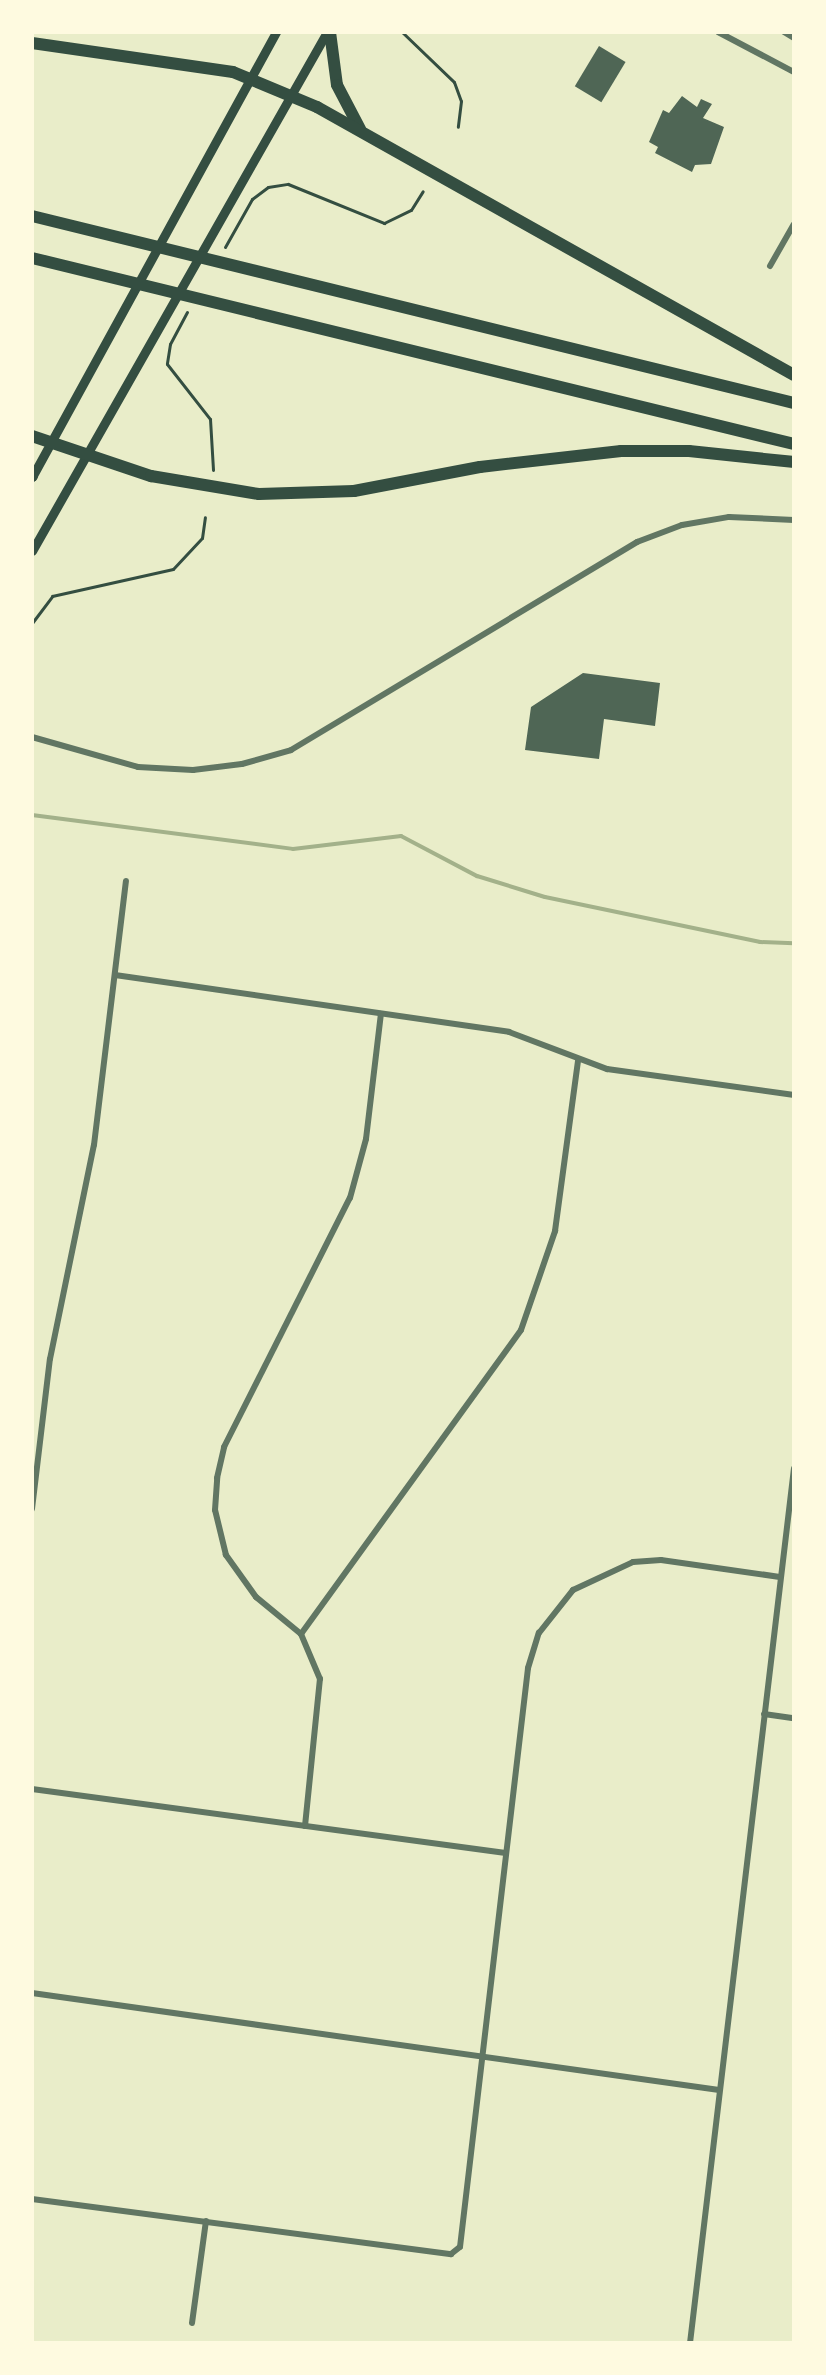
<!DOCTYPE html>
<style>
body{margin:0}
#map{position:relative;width:826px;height:2375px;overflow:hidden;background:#e9edc9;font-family:Figtree,sans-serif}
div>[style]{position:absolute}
.stream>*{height:4px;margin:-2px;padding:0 2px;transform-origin:2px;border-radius:2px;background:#a3b18a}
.building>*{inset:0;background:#4f6655;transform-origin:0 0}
.path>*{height:3px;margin:-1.5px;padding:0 1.5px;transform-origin:1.5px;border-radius:1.5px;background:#344e41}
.minor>*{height:6px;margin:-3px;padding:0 3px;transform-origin:3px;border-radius:3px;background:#617663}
.secondary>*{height:9px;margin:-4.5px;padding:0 4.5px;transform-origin:4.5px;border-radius:4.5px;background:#344e41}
.motorway>*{height:12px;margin:-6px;padding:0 6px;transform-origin:6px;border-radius:6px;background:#344e41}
span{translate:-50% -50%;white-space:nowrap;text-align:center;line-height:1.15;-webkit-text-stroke:8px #fefae0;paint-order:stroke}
.frame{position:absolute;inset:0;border:34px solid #fefae0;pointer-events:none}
</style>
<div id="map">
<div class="stream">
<div style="left:32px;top:815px;width:263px;rotate:7.4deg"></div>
<div style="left:293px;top:849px;width:109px;rotate:-6.9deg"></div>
<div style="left:401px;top:836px;width:86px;rotate:27.8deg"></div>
<div style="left:477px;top:876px;width:71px;rotate:17.2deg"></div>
<div style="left:545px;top:897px;width:220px;rotate:11.8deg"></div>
<div style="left:760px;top:942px;width:34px;rotate:2deg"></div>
</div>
<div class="building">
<div style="left:599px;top:46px;width:31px;height:47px;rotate:31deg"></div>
<div style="clip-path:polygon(682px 96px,697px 107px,701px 99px,712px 104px,703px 118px,724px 127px,711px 164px,695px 165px,692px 172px,655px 153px,658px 147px,649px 142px,663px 110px,669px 113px)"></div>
<div style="clip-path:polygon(583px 673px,660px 683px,655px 726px,604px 719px,599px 759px,525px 750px,531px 707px)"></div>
</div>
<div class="path">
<div style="left:402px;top:32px;width:72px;rotate:43.9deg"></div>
<div style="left:454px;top:82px;width:20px;rotate:70deg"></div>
<div style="left:461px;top:101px;width:26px;rotate:97deg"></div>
<div style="left:225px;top:247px;width:55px;rotate:-60.6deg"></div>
<div style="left:252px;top:199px;width:20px;rotate:-37deg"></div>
<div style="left:268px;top:187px;width:20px;rotate:-9deg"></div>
<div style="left:288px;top:184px;width:104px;rotate:22.1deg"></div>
<div style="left:384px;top:223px;width:30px;rotate:-26deg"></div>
<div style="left:411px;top:210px;width:22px;rotate:-58deg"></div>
<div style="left:187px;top:312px;width:36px;rotate:118deg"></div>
<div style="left:170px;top:344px;width:20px;rotate:99deg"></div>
<div style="left:167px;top:364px;width:70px;rotate:52deg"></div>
<div style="left:210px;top:419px;width:51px;rotate:86.6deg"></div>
<div style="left:32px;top:623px;width:34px;rotate:-53deg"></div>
<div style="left:52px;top:596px;width:124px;rotate:-12.6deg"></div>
<div style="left:173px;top:569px;width:42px;rotate:-46.9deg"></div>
<div style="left:202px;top:538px;width:21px;rotate:-82deg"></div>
</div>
<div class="minor">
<div style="left:718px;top:32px;width:86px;rotate:27.8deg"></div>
<div style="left:784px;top:32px;width:12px;rotate:31deg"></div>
<div style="left:770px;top:266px;width:48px;rotate:-60.3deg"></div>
<div style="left:32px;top:737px;width:110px;rotate:15.8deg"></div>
<div style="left:138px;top:767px;width:55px;rotate:3.1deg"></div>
<div style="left:193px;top:770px;width:49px;rotate:-7deg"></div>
<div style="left:242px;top:764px;width:51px;rotate:-15.9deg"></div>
<div style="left:291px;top:750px;width:404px;rotate:-31deg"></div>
<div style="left:637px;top:542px;width:48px;rotate:-20.7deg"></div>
<div style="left:682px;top:525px;width:48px;rotate:-9.7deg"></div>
<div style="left:729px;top:517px;width:65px;rotate:2.6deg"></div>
<div style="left:115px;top:975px;width:398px;rotate:8.2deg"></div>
<div style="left:509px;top:1032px;width:105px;rotate:20.7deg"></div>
<div style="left:607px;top:1069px;width:189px;rotate:7.9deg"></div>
<div style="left:32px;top:1509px;width:151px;rotate:-83.2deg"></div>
<div style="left:50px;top:1359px;width:218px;rotate:-78.4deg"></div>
<div style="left:94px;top:1145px;width:266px;rotate:-83.1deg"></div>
<div style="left:301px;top:1634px;width:375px;rotate:-54.1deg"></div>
<div style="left:521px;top:1330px;width:105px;rotate:-71deg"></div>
<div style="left:555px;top:1231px;width:172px;rotate:-82.3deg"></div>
<div style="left:764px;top:1714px;width:30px;rotate:8deg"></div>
<div style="left:32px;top:1789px;width:478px;rotate:7.7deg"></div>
<div style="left:305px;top:1826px;width:148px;rotate:-84.2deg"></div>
<div style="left:320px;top:1679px;width:49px;rotate:-112.9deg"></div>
<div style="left:301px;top:1634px;width:58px;rotate:-140.6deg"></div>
<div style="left:256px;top:1597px;width:52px;rotate:-125.5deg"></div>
<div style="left:226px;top:1555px;width:46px;rotate:-103.7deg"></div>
<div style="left:215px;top:1510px;width:32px;rotate:-86deg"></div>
<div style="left:217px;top:1478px;width:32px;rotate:-77deg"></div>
<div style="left:224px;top:1447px;width:279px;rotate:-63.2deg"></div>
<div style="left:350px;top:1198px;width:61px;rotate:-74.8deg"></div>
<div style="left:366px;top:1139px;width:126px;rotate:-83.2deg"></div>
<div style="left:32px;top:1993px;width:694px;rotate:8.04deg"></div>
<div style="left:32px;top:2199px;width:423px;rotate:7.5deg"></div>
<div style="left:451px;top:2254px;width:11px;rotate:-38deg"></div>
<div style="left:460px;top:2247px;width:583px;rotate:-83.3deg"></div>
<div style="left:528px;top:1668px;width:37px;rotate:-73deg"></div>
<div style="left:539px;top:1633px;width:55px;rotate:-51.7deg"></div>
<div style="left:573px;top:1590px;width:66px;rotate:-25deg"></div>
<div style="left:633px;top:1562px;width:28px;rotate:-4deg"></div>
<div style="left:661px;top:1560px;width:120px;rotate:8.1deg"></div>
<div style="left:192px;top:2323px;width:103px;rotate:-82.2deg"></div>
<div style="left:690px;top:2343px;width:881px;rotate:-83.22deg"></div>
</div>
<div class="secondary">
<div style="left:32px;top:477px;width:508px;rotate:-61.26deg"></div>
<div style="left:32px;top:551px;width:597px;rotate:-60.39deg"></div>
</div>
<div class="motorway">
<div style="left:330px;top:32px;width:53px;rotate:82.5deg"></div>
<div style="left:337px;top:85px;width:50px;rotate:62.4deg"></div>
<div style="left:32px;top:43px;width:203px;rotate:8.2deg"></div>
<div style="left:233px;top:72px;width:91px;rotate:22.6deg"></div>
<div style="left:317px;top:107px;width:547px;rotate:29.33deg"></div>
<div style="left:32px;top:216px;width:785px;rotate:13.79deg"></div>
<div style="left:32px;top:258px;width:784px;rotate:13.72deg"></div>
<div style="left:32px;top:436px;width:126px;rotate:18.6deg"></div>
<div style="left:151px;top:476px;width:109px;rotate:9.5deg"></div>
<div style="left:259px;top:494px;width:95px;rotate:-1.8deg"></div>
<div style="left:354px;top:491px;width:128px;rotate:-10.8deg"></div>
<div style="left:480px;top:467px;width:142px;rotate:-6.5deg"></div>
<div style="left:621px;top:451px;width:68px"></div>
<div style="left:689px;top:451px;width:106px;rotate:6deg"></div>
<div style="left:32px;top:475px;width:1px;rotate:90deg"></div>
</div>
<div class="frame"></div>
</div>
